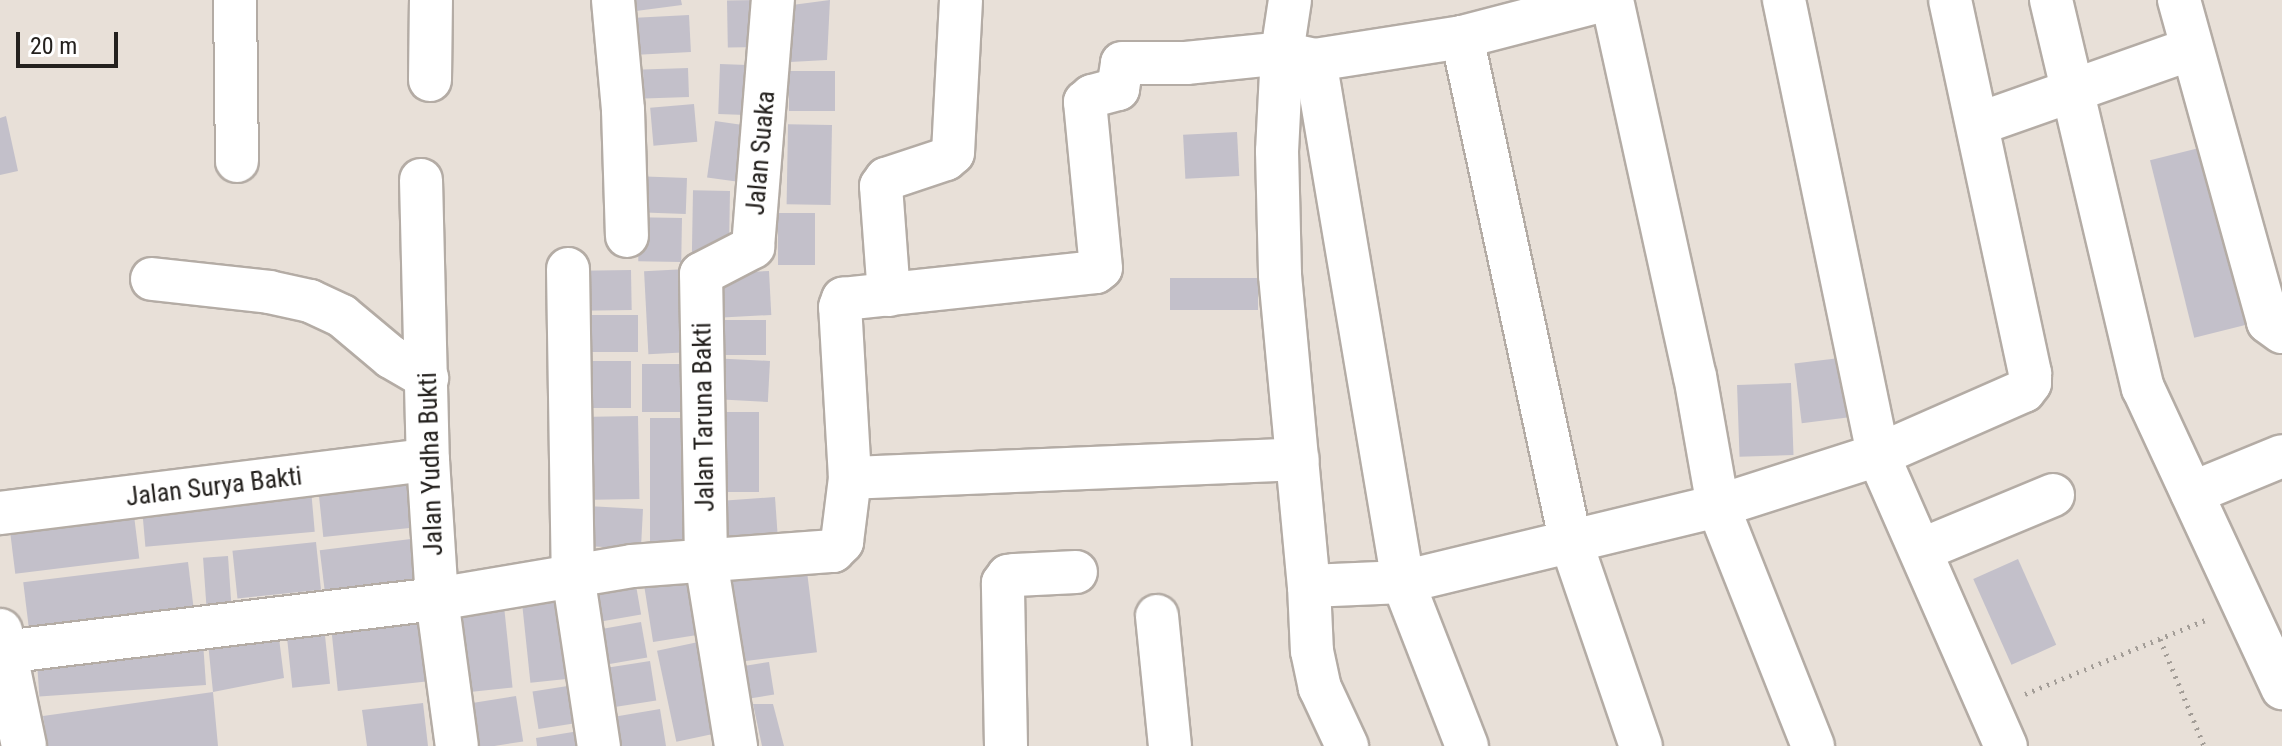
<!DOCTYPE html>
<style>
body{margin:0}
#map{position:relative;width:2282px;height:746px;overflow:hidden;background:#e8e0d8;font-family:"Roboto Condensed",sans-serif}
div>[style]{position:absolute}
.building>*{inset:0;background:#c3c0ca;transform-origin:0 0}
.path>*{height:5px;margin-top:-2.5px;transform-origin:0;background:repeating-linear-gradient(90deg,#a39d97 0 2px,transparent 0 8px)}
.roads{filter:drop-shadow(2px 0 #b4aca5) drop-shadow(-2px 0 #b4aca5) drop-shadow(0 2px #b4aca5) drop-shadow(0 -2px #b4aca5)}
.street>*{height:42px;margin:-21px;padding:0 21px;transform-origin:21px;border-radius:21px;background:#fff}
.secondary>*{height:44px;margin:-22px;padding:0 22px;transform-origin:22px;border-radius:22px;background:#fff}
span{translate:-50% -50%;white-space:nowrap;text-align:center;line-height:1.15;-webkit-text-stroke:7px #fff;paint-order:stroke}
.street-label{font-size:26px;color:#24211e}
.scale{position:absolute;left:16px;top:32px;width:102px;height:36px;box-sizing:border-box;border:4px solid #24211e;border-top:0;padding-left:10px;font-size:24px;line-height:28px;white-space:nowrap;color:#24211e;-webkit-text-stroke:6px #fff;paint-order:stroke}
</style>
<div id="map">
<div class="building">
<div style="clip-path:polygon(634px 0,681px 0,682px 5px,636px 11px)"></div>
<div style="left:760px;top:0;width:47px;height:33px;rotate:89deg"></div>
<div style="clip-path:polygon(830px 0,827px 60px,790px 62px,792px 5px)"></div>
<div style="left:689px;top:15px;width:37px;height:53px;rotate:87deg"></div>
<div style="left:720px;top:64px;width:34px;height:50px;rotate:2deg"></div>
<div style="left:688px;top:68px;width:29px;height:45px;rotate:88deg"></div>
<div style="left:789px;top:71px;width:46px;height:40px"></div>
<div style="left:694px;top:104px;width:38px;height:44px;rotate:85deg"></div>
<div style="clip-path:polygon(6px 116px,18px 171px,0 175px,0 118px)"></div>
<div style="left:715px;top:121px;width:37px;height:57px;rotate:8deg"></div>
<div style="left:832px;top:125px;width:80px;height:44px;rotate:91deg"></div>
<div style="left:1237px;top:132px;width:44px;height:54px;rotate:87deg"></div>
<div style="left:2215px;top:144px;width:183px;height:67px;rotate:76deg"></div>
<div style="left:687px;top:178px;width:36px;height:48px;rotate:92deg"></div>
<div style="left:730px;top:191px;width:63px;height:37px;rotate:91deg"></div>
<div style="left:778px;top:213px;width:37px;height:52px"></div>
<div style="left:682px;top:218px;width:44px;height:43px;rotate:91deg"></div>
<div style="left:687px;top:269px;width:83px;height:43px;rotate:87deg"></div>
<div style="left:631px;top:270px;width:40px;height:50px;rotate:89deg"></div>
<div style="left:769px;top:271px;width:44px;height:49px;rotate:87deg"></div>
<div style="left:1258px;top:278px;width:32px;height:88px;rotate:90deg"></div>
<div style="left:638px;top:315px;width:37px;height:48px;rotate:90deg"></div>
<div style="left:766px;top:320px;width:35px;height:43px;rotate:90deg"></div>
<div style="left:1848px;top:357px;width:60px;height:54px;rotate:83deg"></div>
<div style="left:592px;top:361px;width:39px;height:47px"></div>
<div style="left:770px;top:361px;width:41px;height:50px;rotate:93deg"></div>
<div style="left:642px;top:364px;width:47px;height:48px"></div>
<div style="left:1791px;top:383px;width:72px;height:54px;rotate:88deg"></div>
<div style="left:720px;top:412px;width:39px;height:80px"></div>
<div style="left:638px;top:416px;width:83px;height:45px;rotate:89deg"></div>
<div style="left:650px;top:418px;width:43px;height:128px"></div>
<div style="left:407px;top:482px;width:46px;height:89px;rotate:84deg"></div>
<div style="left:311px;top:489px;width:43px;height:170px;rotate:85deg"></div>
<div style="left:775px;top:497px;width:47px;height:56px;rotate:86deg"></div>
<div style="left:133px;top:507px;width:52px;height:125px;rotate:83deg"></div>
<div style="left:643px;top:509px;width:40px;height:56px;rotate:93deg"></div>
<div style="left:419px;top:538px;width:46px;height:100px;rotate:83deg"></div>
<div style="left:316px;top:542px;width:48px;height:84px;rotate:84deg"></div>
<div style="left:228px;top:556px;width:47px;height:25px;rotate:86deg"></div>
<div style="left:2018px;top:559px;width:94px;height:49px;rotate:66deg"></div>
<div style="left:188px;top:562px;width:46px;height:166px;rotate:83deg"></div>
<div style="left:806px;top:563px;width:90px;height:84px;rotate:83deg"></div>
<div style="left:634px;top:574px;width:41px;height:51px;rotate:80deg"></div>
<div style="left:686px;top:575px;width:61px;height:43px;rotate:81deg"></div>
<div style="left:562px;top:591px;width:88px;height:41px;rotate:84deg"></div>
<div style="left:504px;top:606px;width:82px;height:50px;rotate:84deg"></div>
<div style="left:419px;top:612px;width:70px;height:89px;rotate:84deg"></div>
<div style="left:641px;top:622px;width:36px;height:47px;rotate:80deg"></div>
<div style="left:324px;top:626px;width:58px;height:38px;rotate:84deg"></div>
<div style="clip-path:polygon(278px 630px,284px 678px,213px 692px,218px 746px,48px 746px,43px 716px,213px 692px,208px 643px)"></div>
<div style="left:703px;top:641px;width:93px;height:47px;rotate:78deg"></div>
<div style="left:203px;top:642px;width:43px;height:167px;rotate:86deg"></div>
<div style="left:650px;top:661px;width:40px;height:50px;rotate:81deg"></div>
<div style="left:769px;top:662px;width:33px;height:30px;rotate:81deg"></div>
<div style="left:574px;top:685px;width:38px;height:42px;rotate:81deg"></div>
<div style="left:516px;top:696px;width:46px;height:49px;rotate:81deg"></div>
<div style="clip-path:polygon(423px 703px,428px 746px,367px 746px,362px 710px)"></div>
<div style="clip-path:polygon(753px 704px,773px 704px,784px 746px,762px 746px)"></div>
<div style="clip-path:polygon(660px 709px,666px 746px,610px 746px,607px 718px)"></div>
<div style="clip-path:polygon(585px 730px,587px 746px,537px 746px,536px 738px)"></div>
</div>
<div class="path">
<div style="left:2160px;top:639px;width:116px;rotate:67.6deg"></div>
<div style="left:2025px;top:694px;width:198px;rotate:-22.3deg"></div>
</div>
<div class="roads">
<div class="street">
<div style="left:235px;top:0;width:161px;rotate:89.3deg"></div>
<div style="left:613px;top:0;width:110px;rotate:84.8deg"></div>
<div style="left:623px;top:110px;width:126px;rotate:88.2deg"></div>
<div style="left:1290px;top:0;width:54px;rotate:98.6deg"></div>
<div style="left:1282px;top:53px;width:98px;rotate:92.9deg"></div>
<div style="left:1277px;top:151px;width:124px;rotate:88.6deg"></div>
<div style="left:1280px;top:275px;width:312px;rotate:84.7deg"></div>
<div style="left:1309px;top:586px;width:65px;rotate:87.4deg"></div>
<div style="left:1312px;top:651px;width:38px;rotate:78deg"></div>
<div style="left:1320px;top:688px;width:64px;rotate:65deg"></div>
<div style="left:1612px;top:0;width:385px;rotate:77.6deg"></div>
<div style="left:1695px;top:376px;width:132px;rotate:80deg"></div>
<div style="left:1718px;top:506px;width:258px;rotate:68.4deg"></div>
<div style="left:1784px;top:0;width:465px;rotate:78.3deg"></div>
<div style="left:1878px;top:455px;width:318px;rotate:66.3deg"></div>
<div style="left:2051px;top:0;width:399px;rotate:76.7deg"></div>
<div style="left:2143px;top:388px;width:331px;rotate:65.1deg"></div>
<div style="left:2179px;top:0;width:334px;rotate:74.5deg"></div>
<div style="left:2268px;top:322px;width:17px;rotate:36deg"></div>
<div style="left:1462px;top:37px;width:513px;rotate:77.86deg"></div>
<div style="left:1570px;top:539px;width:219px;rotate:71.1deg"></div>
<div style="left:1315px;top:60px;width:529px;rotate:80.43deg"></div>
<div style="left:1403px;top:582px;width:176px;rotate:68.7deg"></div>
<div style="left:430px;top:80px;width:80px;rotate:-89.3deg"></div>
<div style="left:1978px;top:124px;width:226px;rotate:-19.4deg"></div>
<div style="left:421px;top:180px;width:280px;rotate:88.6deg"></div>
<div style="left:428px;top:460px;width:139px;rotate:86.3deg"></div>
<div style="left:437px;top:599px;width:148px;rotate:82.3deg"></div>
<div style="left:568px;top:269px;width:306px;rotate:89.1deg"></div>
<div style="left:573px;top:575px;width:173px;rotate:81.4deg"></div>
<div style="left:152px;top:279px;width:118px;rotate:6.3deg"></div>
<div style="left:269px;top:292px;width:42px;rotate:12.4deg"></div>
<div style="left:310px;top:301px;width:35px;rotate:25deg"></div>
<div style="left:342px;top:316px;width:64px;rotate:39.9deg"></div>
<div style="left:391px;top:357px;width:42px;rotate:30.3deg"></div>
<div style="left:889px;top:295px;width:109px;rotate:-94.2deg"></div>
<div style="left:881px;top:186px;width:9px;rotate:-54deg"></div>
<div style="left:886px;top:179px;width:63px;rotate:-18.4deg"></div>
<div style="left:946px;top:159px;width:9px;rotate:-41deg"></div>
<div style="left:953px;top:153px;width:153px;rotate:-87deg"></div>
<div style="left:850px;top:478px;width:448px;rotate:-2.4deg"></div>
<div style="left:2192px;top:493px;width:97px;rotate:-22.3deg"></div>
<div style="left:0;top:513px;width:431px;rotate:-7.1deg"></div>
<div style="left:1921px;top:550px;width:143px;rotate:-22.6deg"></div>
<div style="left:1309px;top:586px;width:94px;rotate:-2.4deg"></div>
<div style="left:1403px;top:582px;width:324px;rotate:-13.6deg"></div>
<div style="left:1718px;top:506px;width:168px;rotate:-17.7deg"></div>
<div style="left:1878px;top:455px;width:159px;rotate:-23.7deg"></div>
<div style="left:2024px;top:391px;width:10px;rotate:-53deg"></div>
<div style="left:2030px;top:383px;width:10px;rotate:-90deg"></div>
<div style="left:2030px;top:373px;width:381px;rotate:-102.1deg"></div>
<div style="left:1157px;top:616px;width:131px;rotate:84.3deg"></div>
<div style="left:4px;top:652px;width:436px;rotate:-7deg"></div>
<div style="left:437px;top:599px;width:198px;rotate:-9.6deg"></div>
<div style="left:632px;top:566px;width:202px;rotate:-4.3deg"></div>
<div style="left:833px;top:551px;width:13px;rotate:-45deg"></div>
<div style="left:842px;top:542px;width:64px;rotate:-82.9deg"></div>
<div style="left:850px;top:478px;width:171px;rotate:-93.3deg"></div>
<div style="left:840px;top:307px;width:9px;rotate:-69deg"></div>
<div style="left:843px;top:299px;width:254px;rotate:-6.1deg"></div>
<div style="left:1096px;top:272px;width:6px;rotate:-39deg"></div>
<div style="left:1101px;top:268px;width:167px;rotate:-95.5deg"></div>
<div style="left:1085px;top:102px;width:9px;rotate:-41deg"></div>
<div style="left:1092px;top:96px;width:27px;rotate:-15deg"></div>
<div style="left:1118px;top:89px;width:26px;rotate:-81deg"></div>
<div style="left:1122px;top:63px;width:64px"></div>
<div style="left:1186px;top:63px;width:97px;rotate:-5.9deg"></div>
<div style="left:1282px;top:53px;width:34px;rotate:12deg"></div>
<div style="left:1315px;top:60px;width:149px;rotate:-8.9deg"></div>
<div style="left:1462px;top:37px;width:147px;rotate:-14.6deg"></div>
<div style="left:736px;top:746px;width:188px;rotate:-99.2deg"></div>
<div style="left:706px;top:560px;width:286px;rotate:-91deg"></div>
<div style="left:701px;top:274px;width:59px;rotate:-27.4deg"></div>
<div style="left:753px;top:247px;width:248px;rotate:-85.4deg"></div>
<div style="left:1006px;top:746px;width:163px;rotate:-91.1deg"></div>
<div style="left:1003px;top:583px;width:9px;rotate:-54deg"></div>
<div style="left:1008px;top:576px;width:7px;rotate:-8deg"></div>
<div style="left:1015px;top:575px;width:61px;rotate:-2.8deg"></div>
</div>
<div class="secondary">
<div style="left:0;top:631px;width:117px;rotate:78.2deg"></div>
</div>
</div>
<div class="street-label">
<span style="left:761px;top:153px;rotate:-85deg">Jalan Suaka</span>
<span style="left:704px;top:417px;rotate:-91deg">Jalan Taruna Bakti</span>
<span style="left:431px;top:464px;rotate:-92deg">Jalan Yudha Bukti</span>
<span style="left:214px;top:487px;rotate:-7deg">Jalan Surya Bakti</span>
</div>
<div class="scale">20 m</div>
</div>
